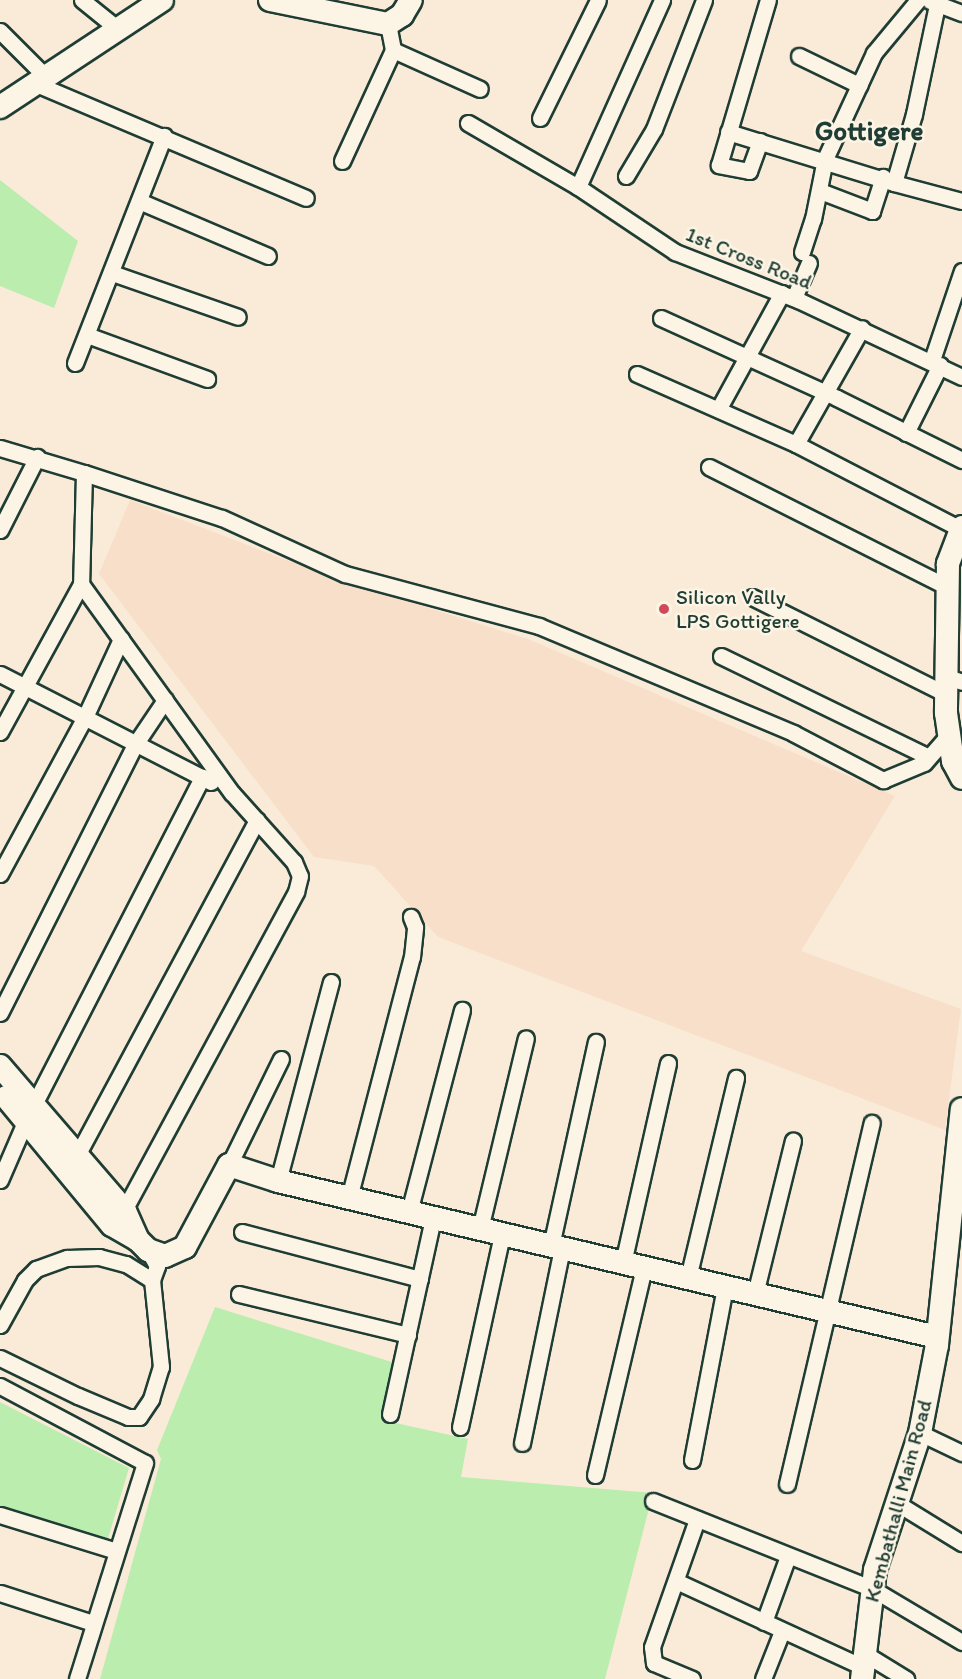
<!DOCTYPE html>
<style>
body{margin:0}
#map{position:relative;width:962px;height:1679px;overflow:hidden;background:#faebd8;font-family:Itim,sans-serif}
div>[style]{position:absolute}
.built>*{inset:0;background:#f8dfc9}
.green>*{inset:0;background:#baedae}
.roads{filter:drop-shadow(2px 0 #1f3d34) drop-shadow(-2px 0 #1f3d34) drop-shadow(0 2px #1f3d34) drop-shadow(0 -2px #1f3d34)}
.street>*{height:15px;margin:-7.5px;padding:0 7.5px;transform-origin:7.5px;border-radius:7.5px;background:#fcf5e5}
.secondary>*{height:22px;margin:-11px;padding:0 11px;transform-origin:11px;border-radius:11px;background:#fcf5e5}
.dots>*{width:16px;height:16px;translate:-50% -50%;box-sizing:border-box;border:3px solid #fcf5e5;border-radius:50%}
span{translate:-50% -50%;white-space:nowrap;text-align:center;line-height:1.15;-webkit-text-stroke:5px #fcf5e5;paint-order:stroke}
.street-label{font-size:21px;color:#1f3d34}
.poi-label{font-size:21px;color:#1f3d34}
.left{translate:0 -50%;text-align:left}
.district-label{font-size:27px;color:#1f3d34;font-weight:700}
</style>
<div id="map">
<div class="built">
<div style="clip-path:polygon(130px 500px,339px 580px,528px 639px,895px 796px,801px 951px,961px 1009px,945px 1130px,438px 937px,374px 866px,314px 857px,99px 574px)"></div>
</div>
<div class="green">
<div style="clip-path:polygon(0 180px,78px 241px,54px 308px,0 286px)"></div>
<div style="clip-path:polygon(215px 1307px,395px 1363px,382px 1420px,468px 1439px,461px 1477px,653px 1493px,605px 1679px,100px 1679px,161px 1459px,157px 1450px)"></div>
<div style="clip-path:polygon(0 1402px,129px 1468px,107px 1542px,0 1508px)"></div>
</div>
<div class="roads">
<div class="street">
<div style="left:82px;top:0;width:46px;rotate:38.9deg"></div>
<div style="left:930px;top:1px;width:34px;rotate:21deg"></div>
<div style="left:388px;top:24px;width:26px;rotate:79deg"></div>
<div style="left:393px;top:50px;width:95px;rotate:24.1deg"></div>
<div style="left:0;top:31px;width:64px;rotate:45deg"></div>
<div style="left:799px;top:56px;width:67px;rotate:25.8deg"></div>
<div style="left:34px;top:83px;width:295px;rotate:22.9deg"></div>
<div style="left:540px;top:118px;width:131px;rotate:-63.8deg"></div>
<div style="left:468px;top:123px;width:127px;rotate:30.2deg"></div>
<div style="left:578px;top:187px;width:117px;rotate:33.8deg"></div>
<div style="left:675px;top:252px;width:132px;rotate:21.3deg"></div>
<div style="left:798px;top:300px;width:181px;rotate:25.2deg"></div>
<div style="left:728px;top:132px;width:174px;rotate:17.1deg"></div>
<div style="left:894px;top:183px;width:72px;rotate:-73.8deg"></div>
<div style="left:914px;top:114px;width:111px;rotate:-78.1deg"></div>
<div style="left:760px;top:141px;width:32px;rotate:110deg"></div>
<div style="left:749px;top:171px;width:31px;rotate:-169deg"></div>
<div style="left:719px;top:165px;width:172px;rotate:-73.5deg"></div>
<div style="left:342px;top:161px;width:122px;rotate:-65.3deg"></div>
<div style="left:626px;top:176px;width:55px;rotate:-59.2deg"></div>
<div style="left:654px;top:129px;width:138px;rotate:-68.8deg"></div>
<div style="left:894px;top:183px;width:70px;rotate:14.8deg"></div>
<div style="left:578px;top:187px;width:205px;rotate:-65.8deg"></div>
<div style="left:820px;top:191px;width:56px;rotate:21deg"></div>
<div style="left:872px;top:211px;width:36px;rotate:-72deg"></div>
<div style="left:139px;top:201px;width:140px;rotate:23.1deg"></div>
<div style="left:802px;top:252px;width:35px;rotate:-72deg"></div>
<div style="left:813px;top:219px;width:61px;rotate:-78.7deg"></div>
<div style="left:825px;top:159px;width:117px;rotate:-65.2deg"></div>
<div style="left:874px;top:53px;width:69px;rotate:-50.3deg"></div>
<div style="left:112px;top:273px;width:133px;rotate:19.2deg"></div>
<div style="left:794px;top:298px;width:38px;rotate:-67deg"></div>
<div style="left:661px;top:318px;width:193px;rotate:24.4deg"></div>
<div style="left:837px;top:398px;width:140px;rotate:26.4deg"></div>
<div style="left:87px;top:335px;width:128px;rotate:20.1deg"></div>
<div style="left:932px;top:360px;width:94px;rotate:-71.4deg"></div>
<div style="left:75px;top:363px;width:244px;rotate:-68.6deg"></div>
<div style="left:637px;top:374px;width:174px;rotate:23.8deg"></div>
<div style="left:796px;top:444px;width:186px;rotate:27.3deg"></div>
<div style="left:719px;top:408px;width:131px;rotate:-61.3deg"></div>
<div style="left:906px;top:433px;width:76px;rotate:-63.4deg"></div>
<div style="left:796px;top:444px;width:133px;rotate:-60.4deg"></div>
<div style="left:0;top:448px;width:88px;rotate:16.6deg"></div>
<div style="left:84px;top:473px;width:111px;rotate:91.5deg"></div>
<div style="left:81px;top:584px;width:258px;rotate:54.2deg"></div>
<div style="left:232px;top:793px;width:93px;rotate:48.1deg"></div>
<div style="left:294px;top:862px;width:15px;rotate:67deg"></div>
<div style="left:300px;top:876px;width:16px;rotate:104deg"></div>
<div style="left:296px;top:892px;width:368px;rotate:118.4deg"></div>
<div style="left:709px;top:467px;width:267px;rotate:26.7deg"></div>
<div style="left:84px;top:473px;width:145px;rotate:18.1deg"></div>
<div style="left:222px;top:518px;width:135px;rotate:24.5deg"></div>
<div style="left:345px;top:574px;width:201px;rotate:15deg"></div>
<div style="left:539px;top:626px;width:276px;rotate:22.8deg"></div>
<div style="left:793px;top:733px;width:102px;rotate:27.6deg"></div>
<div style="left:883px;top:780px;width:44px;rotate:-22.5deg"></div>
<div style="left:924px;top:763px;width:35px;rotate:-49deg"></div>
<div style="left:0;top:530px;width:82px;rotate:-63.1deg"></div>
<div style="left:752px;top:597px;width:217px;rotate:26.6deg"></div>
<div style="left:721px;top:656px;width:231px;rotate:25.9deg"></div>
<div style="left:0;top:674px;width:237px;rotate:27.1deg"></div>
<div style="left:947px;top:677px;width:16px;rotate:18deg"></div>
<div style="left:0;top:732px;width:169px;rotate:-61.3deg"></div>
<div style="left:0;top:874px;width:179px;rotate:-61.6deg"></div>
<div style="left:85px;top:717px;width:86px;rotate:-65.2deg"></div>
<div style="left:0;top:1013px;width:302px;rotate:-63.3deg"></div>
<div style="left:136px;top:743px;width:52px;rotate:-56deg"></div>
<div style="left:73px;top:1163px;width:389px;rotate:-61.8deg"></div>
<div style="left:229px;top:1165px;width:118px;rotate:-63.9deg"></div>
<div style="left:0;top:1180px;width:65px;rotate:-66.6deg"></div>
<div style="left:26px;top:1120px;width:386px;rotate:-62.8deg"></div>
<div style="left:278px;top:1181px;width:206px;rotate:-75.1deg"></div>
<div style="left:349px;top:1198px;width:249px;rotate:-75.4deg"></div>
<div style="left:412px;top:957px;width:30px;rotate:-84deg"></div>
<div style="left:415px;top:927px;width:11px;rotate:-112deg"></div>
<div style="left:409px;top:1212px;width:209px;rotate:-75.3deg"></div>
<div style="left:480px;top:1229px;width:196px;rotate:-76.5deg"></div>
<div style="left:242px;top:1232px;width:184px;rotate:14.8deg"></div>
<div style="left:551px;top:1246px;width:209px;rotate:-77.6deg"></div>
<div style="left:623px;top:1263px;width:205px;rotate:-77.3deg"></div>
<div style="left:688px;top:1278px;width:206px;rotate:-76.5deg"></div>
<div style="left:239px;top:1294px;width:174px;rotate:13.6deg"></div>
<div style="left:755px;top:1294px;width:158px;rotate:-76.1deg"></div>
<div style="left:0;top:1325px;width:51px;rotate:-60.9deg"></div>
<div style="left:25px;top:1280px;width:16px;rotate:-45deg"></div>
<div style="left:36px;top:1269px;width:33px;rotate:-20deg"></div>
<div style="left:67px;top:1258px;width:32px;rotate:-2deg"></div>
<div style="left:99px;top:1257px;width:28px;rotate:15deg"></div>
<div style="left:126px;top:1264px;width:31px;rotate:32deg"></div>
<div style="left:0;top:1358px;width:87px;rotate:26deg"></div>
<div style="left:78px;top:1396px;width:54px;rotate:22.8deg"></div>
<div style="left:128px;top:1417px;width:11px"></div>
<div style="left:139px;top:1417px;width:22px;rotate:-56deg"></div>
<div style="left:151px;top:1399px;width:34px;rotate:-73deg"></div>
<div style="left:161px;top:1367px;width:87px;rotate:-95.9deg"></div>
<div style="left:152px;top:1280px;width:15px;rotate:-70deg"></div>
<div style="left:157px;top:1266px;width:18px;rotate:-119deg"></div>
<div style="left:0;top:1386px;width:164px;rotate:28deg"></div>
<div style="left:145px;top:1463px;width:226px;rotate:107.5deg"></div>
<div style="left:390px;top:1414px;width:201px;rotate:-77.6deg"></div>
<div style="left:460px;top:1427px;width:198px;rotate:-77.7deg"></div>
<div style="left:920px;top:1433px;width:47px;rotate:25.5deg"></div>
<div style="left:522px;top:1443px;width:199px;rotate:-78.4deg"></div>
<div style="left:692px;top:1460px;width:176px;rotate:-79.2deg"></div>
<div style="left:595px;top:1475px;width:214px;rotate:-76.7deg"></div>
<div style="left:787px;top:1484px;width:371px;rotate:-76.8deg"></div>
<div style="left:653px;top:1501px;width:235px;rotate:21.8deg"></div>
<div style="left:871px;top:1588px;width:106px;rotate:30.7deg"></div>
<div style="left:895px;top:1502px;width:79px;rotate:31.5deg"></div>
<div style="left:0;top:1515px;width:121px;rotate:17.2deg"></div>
<div style="left:676px;top:1581px;width:204px;rotate:24.7deg"></div>
<div style="left:0;top:1593px;width:98px;rotate:17.9deg"></div>
<div style="left:764px;top:1622px;width:70px;rotate:-70deg"></div>
<div style="left:862px;top:1652px;width:52px;rotate:31.5deg"></div>
<div style="left:692px;top:1679px;width:41px;rotate:-157.2deg"></div>
<div style="left:654px;top:1663px;width:16px;rotate:-97deg"></div>
<div style="left:652px;top:1647px;width:136px;rotate:-70.6deg"></div>
<div style="left:763px;top:1679px;width:52px;rotate:-68.4deg"></div>
</div>
<div class="secondary">
<div style="left:270px;top:0;width:120px;rotate:11.5deg"></div>
<div style="left:388px;top:24px;width:17px;rotate:-33deg"></div>
<div style="left:402px;top:15px;width:17px;rotate:-59deg"></div>
<div style="left:0;top:107px;width:194px;rotate:-33.4deg"></div>
<div style="left:962px;top:527px;width:40px;rotate:111deg"></div>
<div style="left:948px;top:564px;width:149px;rotate:90.8deg"></div>
<div style="left:946px;top:713px;width:49px;rotate:81.7deg"></div>
<div style="left:953px;top:761px;width:19px;rotate:62deg"></div>
<div style="left:0;top:1066px;width:191px;rotate:49.2deg"></div>
<div style="left:125px;top:1211px;width:32px;rotate:66deg"></div>
<div style="left:138px;top:1240px;width:14px;rotate:45deg"></div>
<div style="left:148px;top:1250px;width:18px;rotate:19deg"></div>
<div style="left:165px;top:1256px;width:22px;rotate:-24deg"></div>
<div style="left:185px;top:1247px;width:93px;rotate:-61.8deg"></div>
<div style="left:229px;top:1165px;width:52px;rotate:18.1deg"></div>
<div style="left:278px;top:1181px;width:677px;rotate:13.32deg"></div>
<div style="left:6px;top:1097px;width:166px;rotate:50.4deg"></div>
<div style="left:112px;top:1225px;width:30px;rotate:30deg"></div>
<div style="left:862px;top:1679px;width:110px;rotate:-83.2deg"></div>
<div style="left:875px;top:1570px;width:144px;rotate:-71.8deg"></div>
<div style="left:920px;top:1433px;width:90px;rotate:-79.1deg"></div>
<div style="left:937px;top:1345px;width:237px;rotate:-84deg"></div>
</div>
</div>
<div class="dots">
<div style="left:664px;top:609px;background:#d1495b"></div>
</div>
<div class="street-label">
<span style="left:749px;top:258px;rotate:22deg">1st Cross Road</span>
<span style="left:898px;top:1501px;rotate:-75deg">Kembathalli Main Road</span>
</div>
<div class="poi-label">
<span class="left" style="left:676px;top:609px">Silicon Vally<br>LPS Gottigere</span>
</div>
<div class="district-label">
<span style="left:869px;top:131px">Gottigere</span>
</div>
</div>
